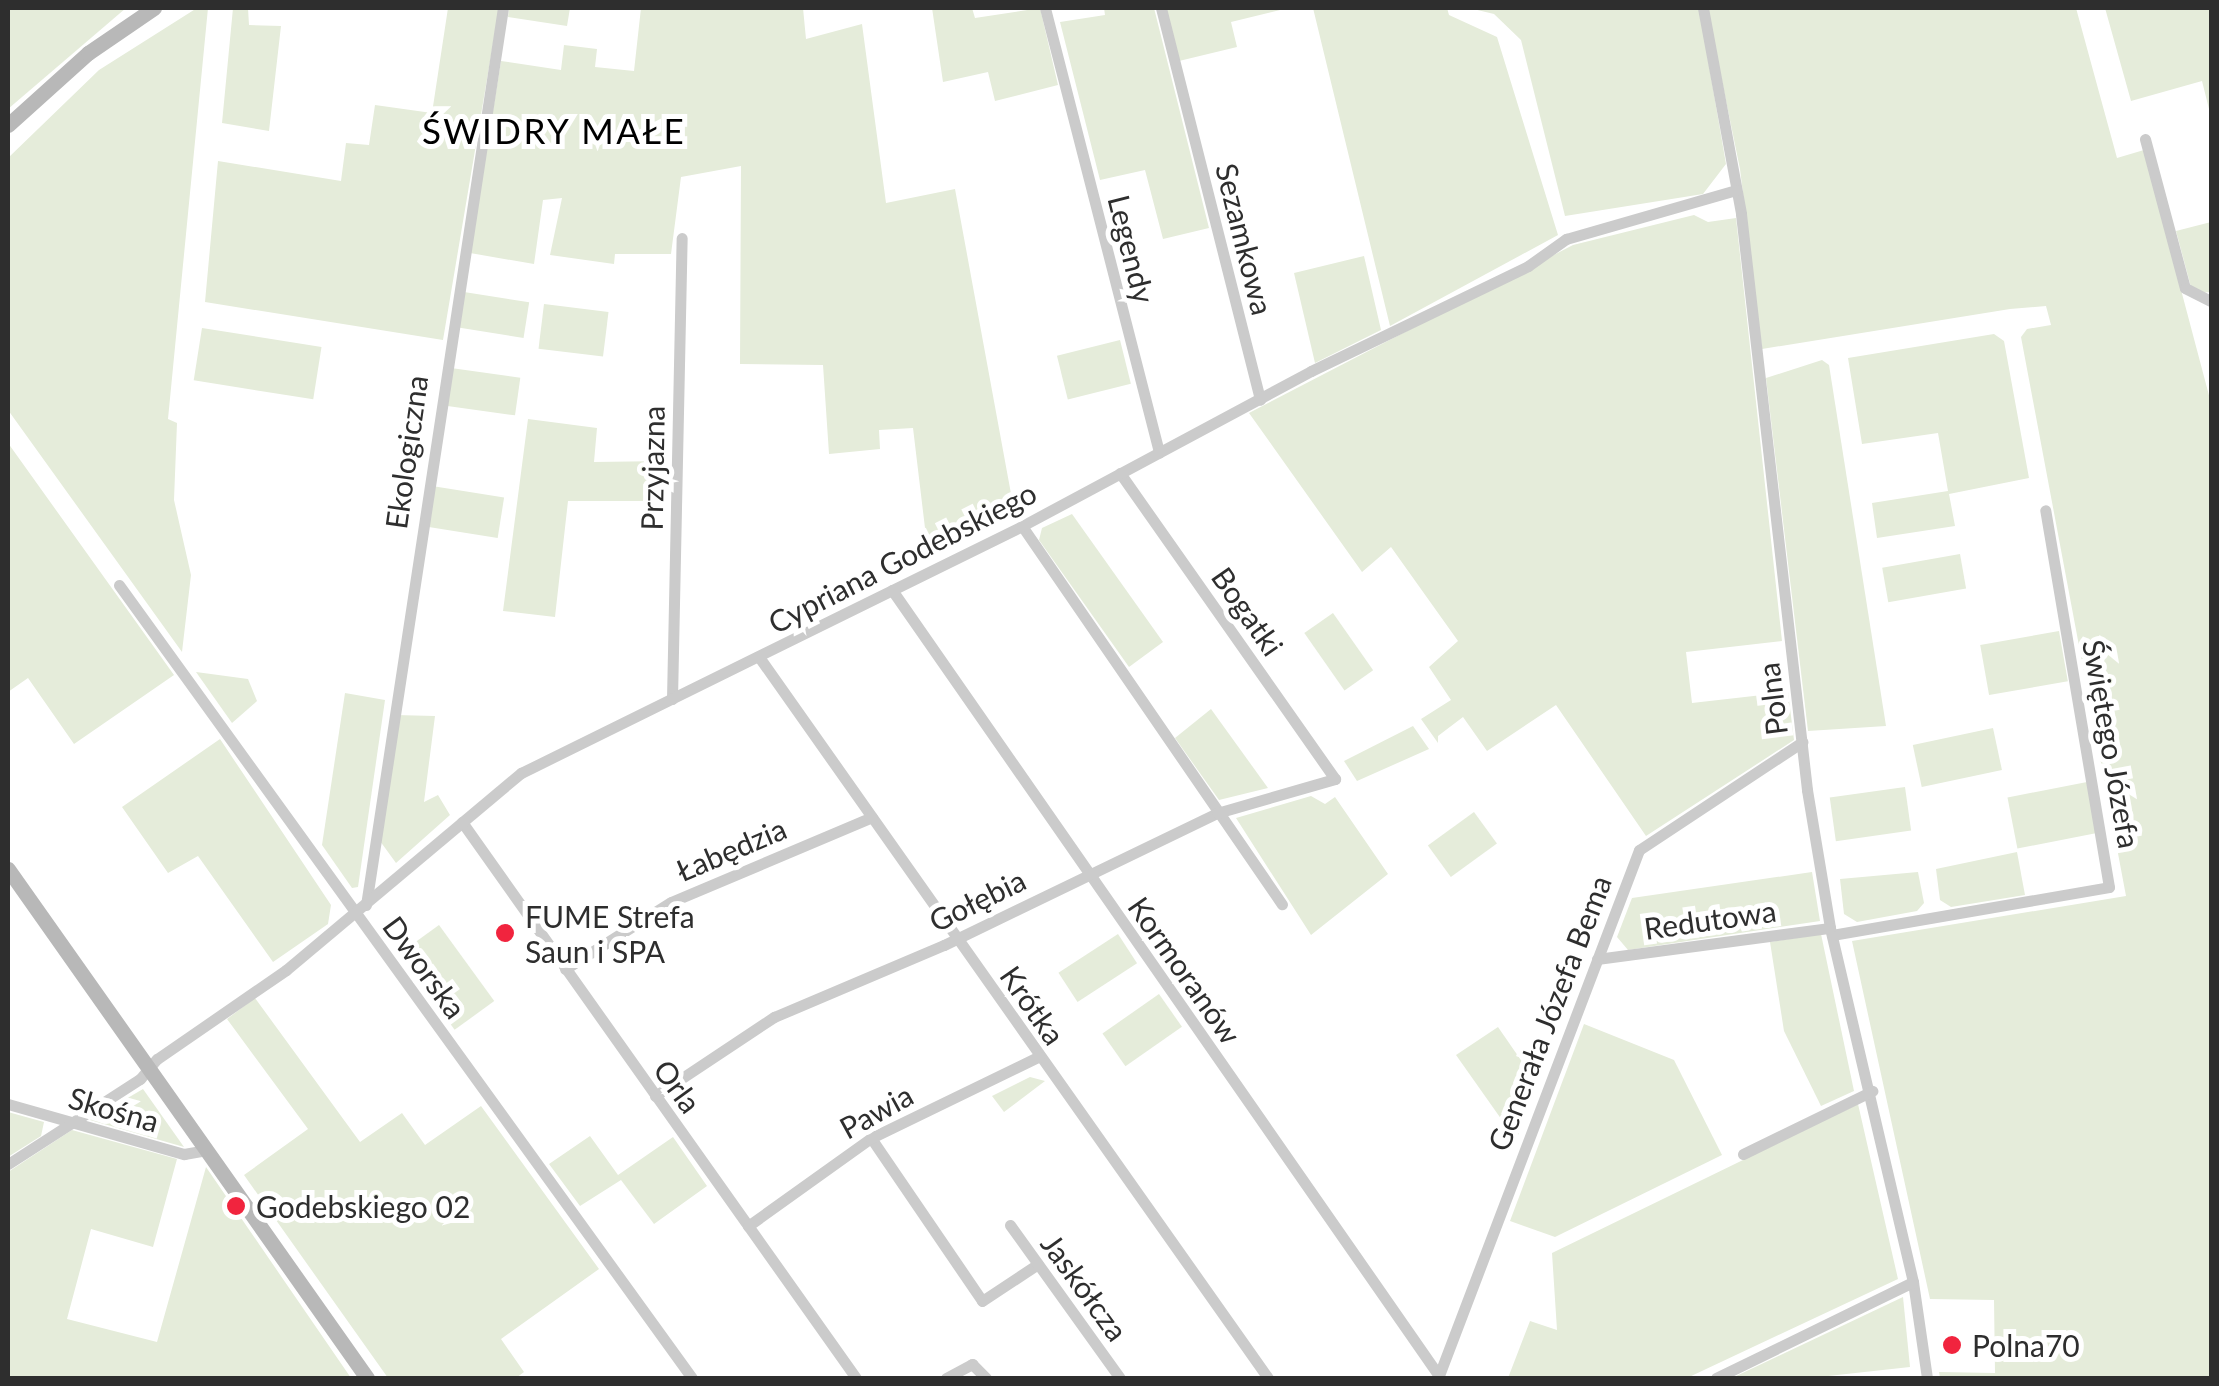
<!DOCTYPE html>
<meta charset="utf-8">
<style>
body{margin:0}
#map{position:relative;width:2219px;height:1386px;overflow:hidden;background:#fff;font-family:Lato,sans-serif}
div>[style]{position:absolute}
.green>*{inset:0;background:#e5ecda;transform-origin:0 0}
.street>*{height:11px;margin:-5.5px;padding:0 5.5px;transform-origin:5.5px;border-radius:5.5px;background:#cbcbcb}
.secondary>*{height:15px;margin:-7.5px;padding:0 7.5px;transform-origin:7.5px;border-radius:7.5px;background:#b8b8b8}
.dots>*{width:28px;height:28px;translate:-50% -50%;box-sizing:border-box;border:5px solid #fff;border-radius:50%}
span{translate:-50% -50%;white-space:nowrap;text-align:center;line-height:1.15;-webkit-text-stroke:10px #fff;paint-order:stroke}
.street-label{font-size:30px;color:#2e2e2e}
.poi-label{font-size:30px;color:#2e2e2e}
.left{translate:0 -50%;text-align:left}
.quarter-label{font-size:35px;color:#000;letter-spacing:2.5px}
.frame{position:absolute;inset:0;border:10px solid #2e2e2e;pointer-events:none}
</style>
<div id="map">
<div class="green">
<div style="clip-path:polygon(8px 8px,126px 8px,8px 109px)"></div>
<div style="clip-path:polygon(197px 8px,208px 8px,168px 419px,177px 423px,174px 500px,191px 575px,182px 652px,8px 410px,8px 158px,99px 70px)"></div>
<div style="clip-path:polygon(233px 8px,248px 8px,249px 25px,281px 26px,269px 131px,222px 123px)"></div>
<div style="clip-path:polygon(448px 8px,499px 8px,443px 340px,205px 302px,218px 161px,341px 181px,346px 143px,369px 145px,375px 105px,432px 113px)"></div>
<div style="clip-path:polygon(509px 8px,570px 8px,567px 26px,508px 17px)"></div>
<div style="clip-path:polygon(641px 8px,803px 8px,806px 39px,862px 24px,886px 203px,955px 189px,1014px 510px,928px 553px,913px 428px,879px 430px,880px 449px,829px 454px,823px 365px,740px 364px,741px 166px,681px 177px,671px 254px,615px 254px,614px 264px,550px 255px,562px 198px,543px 200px,534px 264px,470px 253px,501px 61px,561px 70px,564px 45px,597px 49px,595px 67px,634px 71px)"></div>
<div style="clip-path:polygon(932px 8px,972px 8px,975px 18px,1040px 8px,1058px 85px,995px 101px,988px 72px,943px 82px)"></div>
<div style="clip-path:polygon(1104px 8px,1154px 8px,1209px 228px,1163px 239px,1145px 170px,1100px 180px,1060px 22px,1105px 15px)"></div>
<div style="clip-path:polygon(1165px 8px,1288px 8px,1231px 22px,1237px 47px,1179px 61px)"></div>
<div style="clip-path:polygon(1313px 8px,1447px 8px,1449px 15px,1497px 37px,1558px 235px,1390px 326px)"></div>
<div style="clip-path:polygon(1469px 8px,1699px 8px,1726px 164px,1703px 194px,1565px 216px,1521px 40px,1494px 14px)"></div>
<div style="clip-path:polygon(1707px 8px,2076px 8px,2117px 158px,2144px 150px,2211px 403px,2211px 1378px,1940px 1378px,1939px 1372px,1995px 1373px,1994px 1300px,1930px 1299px,1852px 941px,2126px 896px,2021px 337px,2027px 329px,2051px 325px,2046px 306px,2010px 309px,1762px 349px,1740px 169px)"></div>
<div style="clip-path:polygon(2105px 8px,2211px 8px,2211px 117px,2202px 81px,2131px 101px)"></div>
<div style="clip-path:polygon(1694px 215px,1708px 222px,1736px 218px,1782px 641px,1686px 652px,1692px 703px,1788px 692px,1794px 740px,1646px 836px,1556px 705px,1487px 751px,1463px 717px,1438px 736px,1438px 743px,1421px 719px,1451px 700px,1429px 667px,1458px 641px,1391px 547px,1362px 572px,1249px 413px,1573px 245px)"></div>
<div style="clip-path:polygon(2211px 222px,2211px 292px,2200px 293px,2191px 287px,2176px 231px)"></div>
<div style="clip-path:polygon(1364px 256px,1381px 330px,1315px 363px,1294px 273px)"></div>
<div style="left:464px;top:292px;width:66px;height:36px;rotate:9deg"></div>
<div style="left:544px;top:304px;width:65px;height:45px;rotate:7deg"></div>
<div style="left:202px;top:328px;width:121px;height:53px;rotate:9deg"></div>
<div style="clip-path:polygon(1994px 334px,2004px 341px,2029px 478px,1949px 494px,1955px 526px,1877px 538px,1872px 503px,1948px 491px,1938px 433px,1862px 444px,1848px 358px)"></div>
<div style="left:1120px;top:340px;width:45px;height:65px;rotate:76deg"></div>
<div style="clip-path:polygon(1822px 360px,1829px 365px,1886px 726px,1808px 731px,1766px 378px)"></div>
<div style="left:451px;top:368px;width:70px;height:38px;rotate:8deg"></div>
<div style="clip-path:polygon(528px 419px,597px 428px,594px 462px,667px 461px,667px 501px,568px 501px,555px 617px,503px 611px)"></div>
<div style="clip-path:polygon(8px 443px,174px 675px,74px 744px,28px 678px,8px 692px)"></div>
<div style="left:432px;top:486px;width:73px;height:41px;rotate:9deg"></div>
<div style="clip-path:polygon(1072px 514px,1163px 642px,1129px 667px,1039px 540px,1042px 528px)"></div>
<div style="left:1960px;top:554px;width:35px;height:79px;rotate:80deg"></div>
<div style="left:1333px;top:613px;width:70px;height:35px;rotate:55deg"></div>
<div style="left:2059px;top:631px;width:51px;height:80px;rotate:80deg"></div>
<div style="clip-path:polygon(196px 672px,248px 679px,257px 701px,232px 723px)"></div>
<div style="clip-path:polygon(345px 693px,385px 700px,358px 887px,352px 888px,322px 845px)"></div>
<div style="clip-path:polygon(1211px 709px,1268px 788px,1219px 800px,1175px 738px)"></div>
<div style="clip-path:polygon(395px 715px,435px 716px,424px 802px,438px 795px,450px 815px,396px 863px,380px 841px)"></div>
<div style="clip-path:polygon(1413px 726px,1429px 749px,1357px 781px,1344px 761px)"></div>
<div style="left:1993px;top:728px;width:43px;height:82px;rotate:78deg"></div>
<div style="clip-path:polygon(220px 739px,331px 905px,328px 924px,273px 962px,198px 856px,168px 873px,122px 807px)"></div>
<div style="left:2087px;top:782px;width:52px;height:81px;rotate:79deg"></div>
<div style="left:1905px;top:787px;width:44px;height:76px;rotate:82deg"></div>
<div style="clip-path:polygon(1311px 796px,1325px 804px,1335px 797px,1388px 874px,1311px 935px,1236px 818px)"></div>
<div style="left:1474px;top:812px;width:39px;height:57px;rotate:54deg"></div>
<div style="clip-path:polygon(2017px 852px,2025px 895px,1951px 907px,1940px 900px,1936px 869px)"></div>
<div style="clip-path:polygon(1812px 872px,1820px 921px,1628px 950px,1617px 937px,1632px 898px)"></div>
<div style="clip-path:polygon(1918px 872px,1924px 903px,1917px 911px,1857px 922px,1844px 914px,1840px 879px)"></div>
<div style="left:439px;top:925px;width:94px;height:49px;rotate:54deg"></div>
<div style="left:1118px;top:934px;width:35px;height:71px;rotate:57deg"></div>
<div style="clip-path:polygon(1821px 934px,1854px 1091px,1821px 1106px,1784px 1031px,1770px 942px)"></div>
<div style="left:1159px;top:994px;width:40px;height:69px;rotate:55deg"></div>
<div style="clip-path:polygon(255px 998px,360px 1142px,402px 1113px,425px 1145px,481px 1106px,599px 1269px,501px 1339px,524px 1372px,516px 1378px,388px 1378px,244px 1175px,308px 1129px,227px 1019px)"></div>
<div style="clip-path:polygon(1584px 1024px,1674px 1060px,1722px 1155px,1555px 1237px,1510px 1221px)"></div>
<div style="clip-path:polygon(1498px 1027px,1538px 1085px,1516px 1140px,1456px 1055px)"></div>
<div style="clip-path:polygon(1030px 1077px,1045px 1081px,1004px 1112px,992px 1096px)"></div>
<div style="clip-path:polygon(143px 1089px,184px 1147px,90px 1120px)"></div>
<div style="clip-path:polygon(1858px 1104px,1898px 1279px,1687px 1378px,1508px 1378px,1530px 1321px,1557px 1330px,1552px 1253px)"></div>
<div style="clip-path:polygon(8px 1112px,44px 1122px,41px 1136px,8px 1157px)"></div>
<div style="clip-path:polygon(72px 1130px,177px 1159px,153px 1247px,91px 1229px,67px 1319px,157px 1342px,206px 1167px,351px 1378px,8px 1378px,8px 1172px)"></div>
<div style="clip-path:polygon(590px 1136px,618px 1175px,673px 1137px,707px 1186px,654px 1224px,621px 1180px,580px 1206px,549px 1164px)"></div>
<div style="clip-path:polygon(1903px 1297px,1910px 1367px,1810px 1378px,1732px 1378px)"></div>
</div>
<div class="street">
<div style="left:1045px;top:8px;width:459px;rotate:75.6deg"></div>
<div style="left:1161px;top:8px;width:404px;rotate:75.8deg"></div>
<div style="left:1703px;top:8px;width:209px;rotate:79.5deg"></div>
<div style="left:1741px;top:214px;width:580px;rotate:83.46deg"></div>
<div style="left:1807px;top:790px;width:140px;rotate:80.5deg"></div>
<div style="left:1830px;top:928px;width:364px;rotate:76.8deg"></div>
<div style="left:1913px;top:1282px;width:97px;rotate:81.7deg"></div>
<div style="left:2145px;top:139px;width:154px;rotate:75deg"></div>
<div style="left:2185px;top:288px;width:30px;rotate:27deg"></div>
<div style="left:1022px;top:526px;width:459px;rotate:55.5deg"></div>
<div style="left:119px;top:585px;width:978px;rotate:54.15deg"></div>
<div style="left:892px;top:590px;width:958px;rotate:55.16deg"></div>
<div style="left:759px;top:657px;width:883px;rotate:54.78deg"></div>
<div style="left:672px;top:699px;width:461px;rotate:-88.8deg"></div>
<div style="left:462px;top:822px;width:681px;rotate:54.68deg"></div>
<div style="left:366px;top:905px;width:907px;rotate:-81.32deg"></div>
<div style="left:1832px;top:935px;width:281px;rotate:-9.8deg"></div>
<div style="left:2109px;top:887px;width:382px;rotate:-99.6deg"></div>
<div style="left:1597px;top:959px;width:235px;rotate:-7.6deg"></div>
<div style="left:565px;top:969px;width:125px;rotate:-32.3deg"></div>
<div style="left:671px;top:902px;width:218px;rotate:-22.9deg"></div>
<div style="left:655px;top:1096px;width:143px;rotate:-33.6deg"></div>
<div style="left:774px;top:1017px;width:185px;rotate:-23deg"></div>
<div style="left:944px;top:945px;width:303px;rotate:-25.8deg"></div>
<div style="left:1217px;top:813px;width:123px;rotate:-16.1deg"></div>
<div style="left:1335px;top:779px;width:374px;rotate:-125.1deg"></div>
<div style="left:8px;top:1104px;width:183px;rotate:15.9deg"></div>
<div style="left:184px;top:1154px;width:23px;rotate:-10deg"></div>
<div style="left:871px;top:1138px;width:197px;rotate:55.7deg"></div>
<div style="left:982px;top:1301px;width:67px;rotate:-33.5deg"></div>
<div style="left:1743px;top:1154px;width:144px;rotate:-26deg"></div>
<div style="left:8px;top:1164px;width:157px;rotate:-32.8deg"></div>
<div style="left:140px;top:1079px;width:26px;rotate:-50deg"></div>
<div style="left:157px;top:1059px;width:157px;rotate:-34.6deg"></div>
<div style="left:286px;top:970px;width:307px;rotate:-40deg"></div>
<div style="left:521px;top:773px;width:559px;rotate:-26.24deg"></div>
<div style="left:1022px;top:526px;width:328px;rotate:-28.2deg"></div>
<div style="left:1311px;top:371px;width:241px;rotate:-25.8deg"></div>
<div style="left:1528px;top:266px;width:47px;rotate:-35.4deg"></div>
<div style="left:1566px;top:239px;width:177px;rotate:-16.1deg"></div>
<div style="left:1010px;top:1225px;width:188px;rotate:54.3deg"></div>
<div style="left:748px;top:1226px;width:151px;rotate:-35.6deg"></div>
<div style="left:871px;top:1138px;width:186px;rotate:-25.9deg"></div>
<div style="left:946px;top:1378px;width:30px;rotate:-28deg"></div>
<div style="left:972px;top:1364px;width:20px;rotate:45deg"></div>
<div style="left:1438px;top:1378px;width:565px;rotate:-69.16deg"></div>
<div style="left:1639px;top:850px;width:196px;rotate:-33.5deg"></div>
<div style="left:1716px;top:1378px;width:219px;rotate:-26deg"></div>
</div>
<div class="secondary">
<div style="left:8px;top:125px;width:108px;rotate:-42deg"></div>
<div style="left:88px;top:53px;width:80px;rotate:-34.3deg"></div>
<div style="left:8px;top:869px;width:623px;rotate:54.8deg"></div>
</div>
<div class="dots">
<div style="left:505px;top:933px;background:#f1243e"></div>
<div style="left:236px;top:1206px;background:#f1243e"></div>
<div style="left:1952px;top:1345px;background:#f1243e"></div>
</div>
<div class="street-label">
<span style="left:1245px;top:239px;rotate:76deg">Sezamkowa</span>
<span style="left:1132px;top:249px;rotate:76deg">Legendy</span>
<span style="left:406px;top:452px;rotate:-82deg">Ekologiczna</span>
<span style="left:652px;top:468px;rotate:-89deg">Przyjazna</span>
<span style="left:902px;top:557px;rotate:-27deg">Cypriana Godebskiego</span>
<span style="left:1248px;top:611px;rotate:55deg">Bogatki</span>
<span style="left:1772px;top:699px;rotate:-97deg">Polna</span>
<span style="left:2112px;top:744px;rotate:80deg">Świętego Józefa</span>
<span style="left:731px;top:849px;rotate:-23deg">Łabędzia</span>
<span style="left:977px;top:900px;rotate:-26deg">Gołębia</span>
<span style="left:1710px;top:919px;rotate:-8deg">Redutowa</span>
<span style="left:425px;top:967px;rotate:54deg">Dworska</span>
<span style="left:1185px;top:970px;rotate:55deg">Kormoranów</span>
<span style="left:1033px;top:1005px;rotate:55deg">Krótka</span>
<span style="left:1549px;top:1013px;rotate:-69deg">Generała Józefa Bema</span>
<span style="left:678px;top:1086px;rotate:54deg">Orla</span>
<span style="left:114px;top:1109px;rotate:16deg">Skośna</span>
<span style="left:876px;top:1111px;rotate:-29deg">Pawia</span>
<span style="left:1085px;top:1287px;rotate:54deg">Jaskółcza</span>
</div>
<div class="poi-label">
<span class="left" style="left:525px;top:933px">FUME Strefa<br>Saun i SPA</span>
<span class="left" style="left:256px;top:1206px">Godebskiego 02</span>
<span class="left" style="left:1972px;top:1345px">Polna70</span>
</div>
<div class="quarter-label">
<span style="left:554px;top:130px">ŚWIDRY MAŁE</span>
</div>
<div class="frame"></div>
</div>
